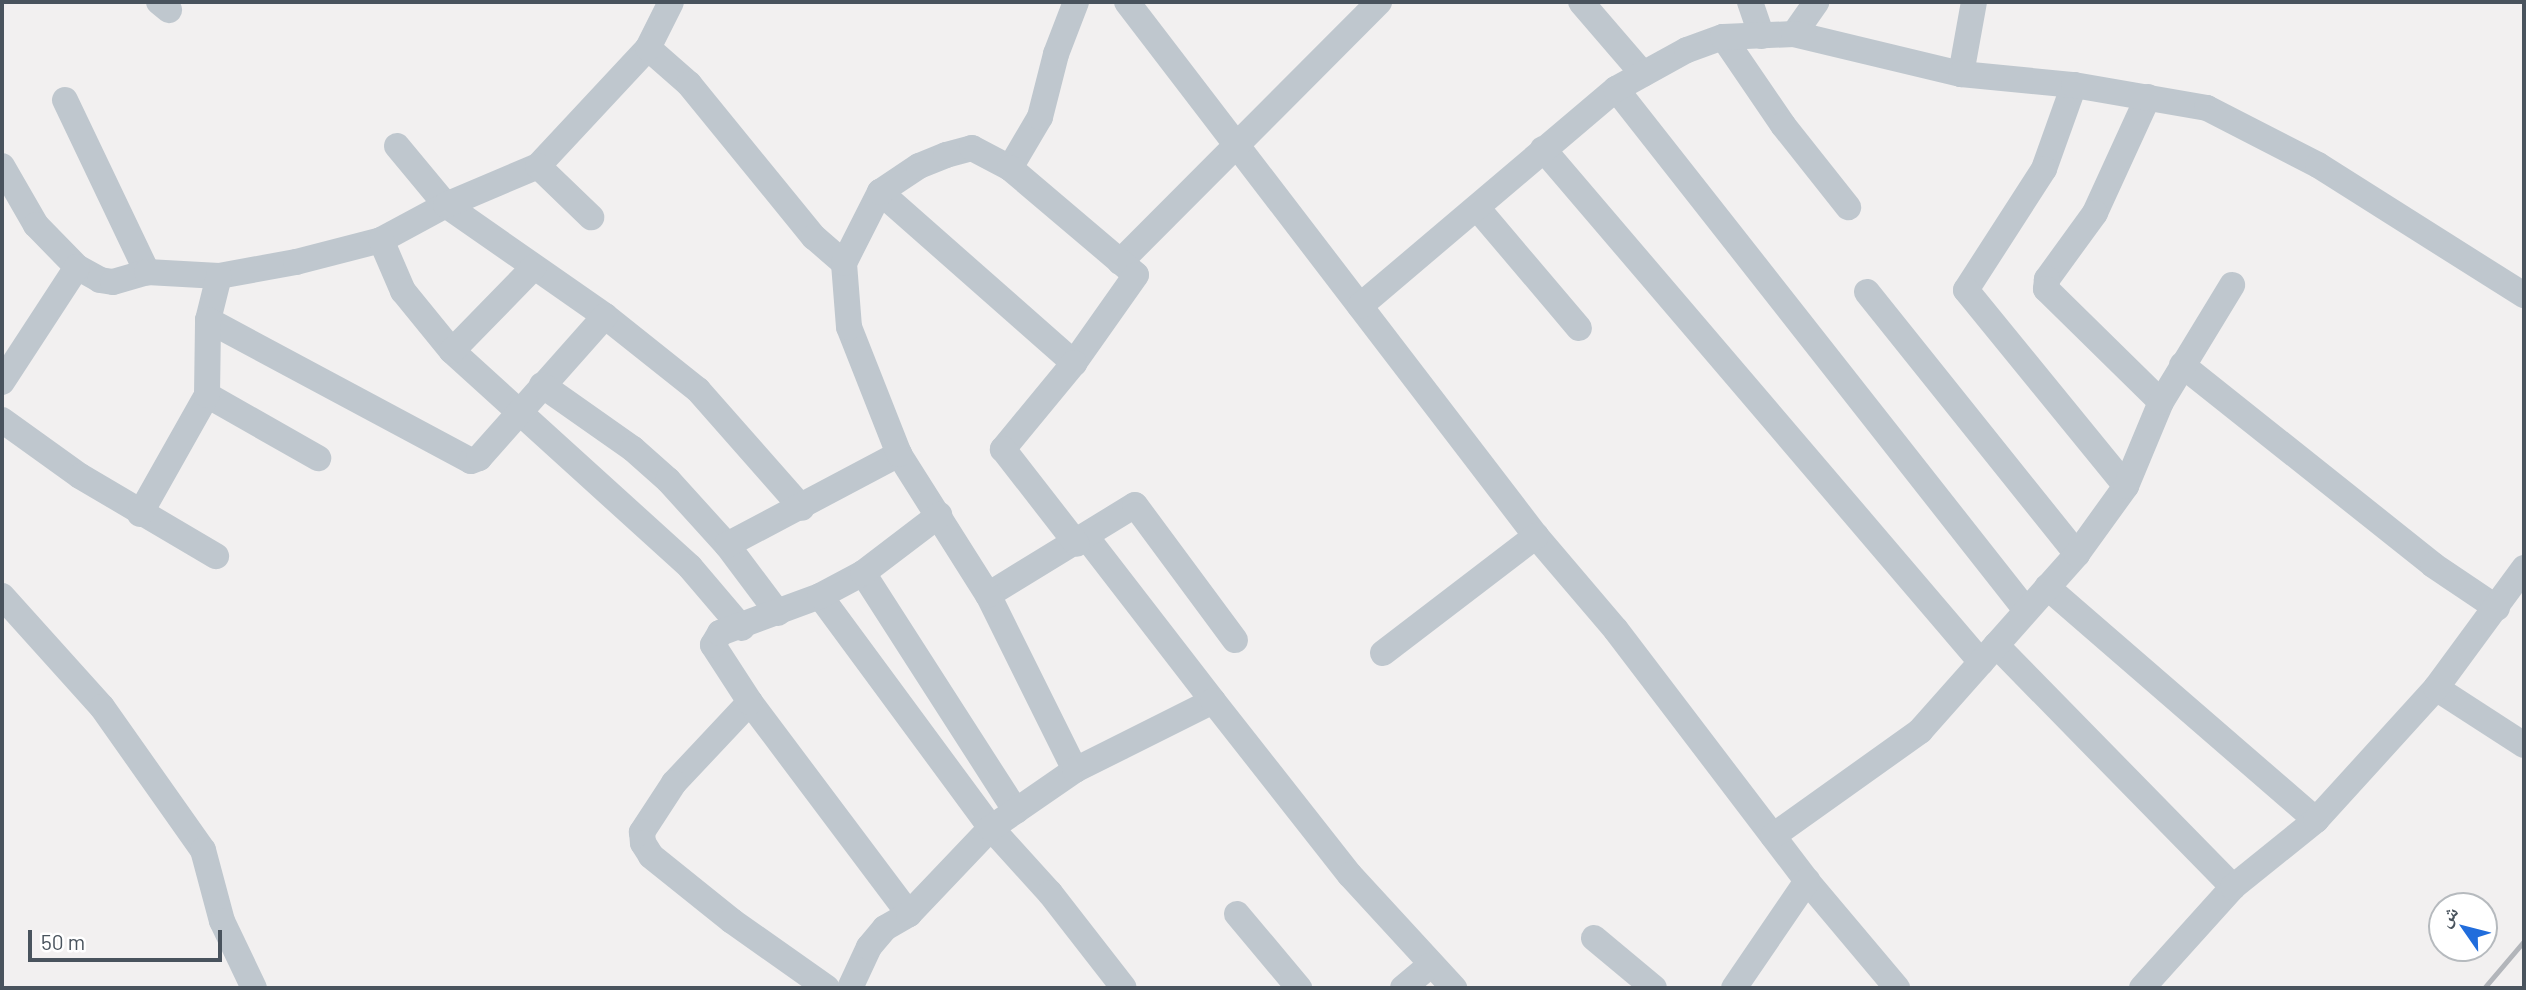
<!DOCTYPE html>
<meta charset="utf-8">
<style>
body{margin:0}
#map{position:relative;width:2526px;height:990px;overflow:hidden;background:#f2f0f0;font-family:Barlow,"Noto Naskh Arabic",sans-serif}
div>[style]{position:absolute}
.street>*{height:26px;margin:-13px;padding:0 13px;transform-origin:13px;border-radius:13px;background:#bfc7ce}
.rail>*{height:5px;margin:-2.5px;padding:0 2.5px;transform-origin:2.5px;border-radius:2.5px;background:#b2b5ba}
span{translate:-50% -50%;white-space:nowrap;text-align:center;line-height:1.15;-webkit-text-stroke:5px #fff;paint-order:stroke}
.frame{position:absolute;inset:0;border:4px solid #49535d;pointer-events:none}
.north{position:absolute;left:2428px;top:892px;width:70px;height:70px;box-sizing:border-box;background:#fff;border:2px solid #b6babe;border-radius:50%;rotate:305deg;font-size:19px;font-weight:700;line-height:28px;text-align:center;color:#49535d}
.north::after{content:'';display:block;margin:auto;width:24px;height:32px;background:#216ddc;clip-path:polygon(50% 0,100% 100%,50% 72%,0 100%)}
.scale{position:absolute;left:28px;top:930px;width:194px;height:32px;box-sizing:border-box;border:4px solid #49535d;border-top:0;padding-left:9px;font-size:21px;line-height:24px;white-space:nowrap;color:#49535d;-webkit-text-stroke:5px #fff;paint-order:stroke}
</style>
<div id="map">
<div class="street">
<div style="left:159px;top:2px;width:13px;rotate:39deg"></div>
<div style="left:1127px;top:2px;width:673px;rotate:52.55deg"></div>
<div style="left:1536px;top:536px;width:123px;rotate:49.6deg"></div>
<div style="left:1616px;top:630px;width:315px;rotate:52.7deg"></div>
<div style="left:1807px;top:881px;width:140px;rotate:49.9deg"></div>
<div style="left:1581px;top:2px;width:95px;rotate:49.3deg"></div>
<div style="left:1750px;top:2px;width:36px;rotate:71deg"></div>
<div style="left:1794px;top:34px;width:39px;rotate:-55deg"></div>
<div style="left:1723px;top:37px;width:107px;rotate:55.7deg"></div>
<div style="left:1783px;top:125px;width:105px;rotate:51.6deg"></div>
<div style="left:648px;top:48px;width:55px;rotate:41.3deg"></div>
<div style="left:689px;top:84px;width:198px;rotate:50.8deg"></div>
<div style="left:814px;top:237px;width:40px;rotate:41deg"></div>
<div style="left:1961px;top:74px;width:73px;rotate:-79.8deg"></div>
<div style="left:2074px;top:85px;width:89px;rotate:109.7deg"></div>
<div style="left:2044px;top:169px;width:144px;rotate:122.8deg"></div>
<div style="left:1966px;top:290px;width:253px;rotate:50.8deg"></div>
<div style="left:1616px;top:89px;width:662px;rotate:51.81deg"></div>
<div style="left:2148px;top:97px;width:128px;rotate:114.6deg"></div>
<div style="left:2095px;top:213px;width:82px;rotate:126deg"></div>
<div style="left:2047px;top:279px;width:10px;rotate:96deg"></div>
<div style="left:2046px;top:289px;width:161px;rotate:44.5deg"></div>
<div style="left:65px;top:100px;width:191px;rotate:64.5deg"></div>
<div style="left:397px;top:146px;width:77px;rotate:50.3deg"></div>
<div style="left:446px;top:205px;width:194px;rotate:34.9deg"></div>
<div style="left:605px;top:316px;width:119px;rotate:38.5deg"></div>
<div style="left:698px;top:390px;width:157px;rotate:48.6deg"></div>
<div style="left:1543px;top:149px;width:675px;rotate:49.51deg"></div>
<div style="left:2px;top:166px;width:68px;rotate:60deg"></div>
<div style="left:36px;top:225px;width:59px;rotate:45.7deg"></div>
<div style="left:77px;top:267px;width:26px;rotate:29deg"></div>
<div style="left:100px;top:280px;width:13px;rotate:9deg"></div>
<div style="left:113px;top:282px;width:35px;rotate:-16deg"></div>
<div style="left:147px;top:272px;width:72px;rotate:3.2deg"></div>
<div style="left:219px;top:276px;width:78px;rotate:-10.3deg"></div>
<div style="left:296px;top:262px;width:88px;rotate:-14.5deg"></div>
<div style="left:381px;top:240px;width:74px;rotate:-28.3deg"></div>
<div style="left:446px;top:205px;width:100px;rotate:-23deg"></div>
<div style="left:538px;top:166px;width:161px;rotate:-47deg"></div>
<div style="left:648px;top:48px;width:51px;rotate:-63.4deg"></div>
<div style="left:538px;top:166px;width:74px;rotate:43.9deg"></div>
<div style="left:1010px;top:168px;width:59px;rotate:-59.5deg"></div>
<div style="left:1040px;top:117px;width:65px;rotate:-75.7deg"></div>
<div style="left:1056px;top:54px;width:56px;rotate:-69deg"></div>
<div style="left:880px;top:192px;width:259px;rotate:41.4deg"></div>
<div style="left:1478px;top:209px;width:156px;rotate:49.7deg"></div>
<div style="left:381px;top:240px;width:56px;rotate:66.7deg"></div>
<div style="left:403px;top:291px;width:77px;rotate:50.8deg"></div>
<div style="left:452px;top:351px;width:321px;rotate:42.2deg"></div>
<div style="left:690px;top:567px;width:80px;rotate:49.6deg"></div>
<div style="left:1120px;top:262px;width:367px;rotate:-45.1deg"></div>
<div style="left:219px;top:276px;width:45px;rotate:104deg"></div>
<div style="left:208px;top:320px;width:298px;rotate:28.2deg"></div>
<div style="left:471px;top:461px;width:9px;rotate:-21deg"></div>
<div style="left:479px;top:458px;width:190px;rotate:-48.4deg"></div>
<div style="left:1867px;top:292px;width:336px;rotate:51.3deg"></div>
<div style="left:1360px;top:306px;width:336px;rotate:-40.3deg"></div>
<div style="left:1616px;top:89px;width:81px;rotate:-28.8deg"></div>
<div style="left:1687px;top:50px;width:38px;rotate:-20deg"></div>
<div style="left:1723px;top:37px;width:71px;rotate:-2.4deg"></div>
<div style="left:1794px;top:34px;width:172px;rotate:13.5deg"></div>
<div style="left:1961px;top:74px;width:114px;rotate:5.6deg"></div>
<div style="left:2074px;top:85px;width:135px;rotate:9.8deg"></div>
<div style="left:2207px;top:108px;width:125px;rotate:27.2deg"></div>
<div style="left:2318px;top:165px;width:244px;rotate:32.3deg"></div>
<div style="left:452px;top:351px;width:117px;rotate:-45.7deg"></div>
<div style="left:2182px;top:365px;width:321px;rotate:38.5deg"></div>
<div style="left:2433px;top:565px;width:77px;rotate:33.9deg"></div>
<div style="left:2px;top:382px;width:137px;rotate:-56.9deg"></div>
<div style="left:542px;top:385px;width:111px;rotate:35.1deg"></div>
<div style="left:633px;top:449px;width:47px;rotate:41.5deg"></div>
<div style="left:668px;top:480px;width:88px;rotate:47.8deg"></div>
<div style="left:727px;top:545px;width:85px;rotate:53.1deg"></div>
<div style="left:207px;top:395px;width:128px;rotate:29.6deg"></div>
<div style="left:2px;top:420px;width:96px;rotate:35.7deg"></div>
<div style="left:80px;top:476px;width:158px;rotate:30.5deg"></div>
<div style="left:140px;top:514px;width:137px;rotate:-60.6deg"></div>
<div style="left:207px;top:395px;width:75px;rotate:-89.2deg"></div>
<div style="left:1087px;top:538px;width:206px;rotate:52.3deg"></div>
<div style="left:727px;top:545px;width:195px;rotate:-27.9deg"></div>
<div style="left:863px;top:573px;width:283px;rotate:57.3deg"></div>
<div style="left:2047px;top:587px;width:356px;rotate:40.9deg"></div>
<div style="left:988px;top:595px;width:172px;rotate:-31.5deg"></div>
<div style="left:1135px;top:505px;width:168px;rotate:53.5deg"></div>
<div style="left:2px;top:596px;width:149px;rotate:48deg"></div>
<div style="left:102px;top:707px;width:175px;rotate:54.8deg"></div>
<div style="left:203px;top:850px;width:73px;rotate:75deg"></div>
<div style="left:222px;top:921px;width:74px;rotate:64.5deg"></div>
<div style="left:820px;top:596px;width:288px;rotate:53.6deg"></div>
<div style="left:991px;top:828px;width:88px;rotate:47.8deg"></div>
<div style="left:1050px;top:893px;width:120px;rotate:52.1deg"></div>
<div style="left:1996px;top:645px;width:339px;rotate:45.6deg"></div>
<div style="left:1383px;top:653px;width:193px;rotate:-37.4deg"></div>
<div style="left:2436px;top:688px;width:105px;rotate:32.9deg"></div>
<div style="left:750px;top:702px;width:111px;rotate:133.2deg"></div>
<div style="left:674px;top:783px;width:59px;rotate:123.1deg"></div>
<div style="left:642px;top:832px;width:11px;rotate:85deg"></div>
<div style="left:643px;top:843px;width:15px;rotate:58deg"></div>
<div style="left:651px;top:856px;width:104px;rotate:38.7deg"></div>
<div style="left:732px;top:921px;width:116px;rotate:35.2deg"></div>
<div style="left:1075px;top:770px;width:195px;rotate:-116.4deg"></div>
<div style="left:988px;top:595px;width:167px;rotate:-122.3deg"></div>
<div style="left:899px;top:454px;width:136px;rotate:-111.5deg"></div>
<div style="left:849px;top:327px;width:64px;rotate:-94.5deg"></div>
<div style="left:844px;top:263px;width:80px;rotate:-63.1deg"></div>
<div style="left:880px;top:192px;width:47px;rotate:-33.7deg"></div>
<div style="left:919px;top:166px;width:29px;rotate:-22deg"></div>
<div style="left:946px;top:155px;width:27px;rotate:-15deg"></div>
<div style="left:972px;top:148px;width:43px;rotate:27.8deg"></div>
<div style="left:1010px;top:168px;width:165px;rotate:40.3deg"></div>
<div style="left:1136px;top:275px;width:108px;rotate:125.2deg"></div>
<div style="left:1074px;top:363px;width:112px;rotate:129.5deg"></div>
<div style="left:1003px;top:449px;width:120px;rotate:52.1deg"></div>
<div style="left:1773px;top:836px;width:181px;rotate:-35.5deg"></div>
<div style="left:1920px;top:731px;width:237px;rotate:-48.4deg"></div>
<div style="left:2077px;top:554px;width:84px;rotate:-54.2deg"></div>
<div style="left:2126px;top:486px;width:91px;rotate:-67.4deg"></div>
<div style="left:2161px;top:402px;width:137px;rotate:-58.7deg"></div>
<div style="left:909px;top:914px;width:265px;rotate:-126.9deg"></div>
<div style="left:750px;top:702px;width:68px;rotate:-123deg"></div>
<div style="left:713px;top:645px;width:14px;rotate:-60deg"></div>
<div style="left:720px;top:633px;width:107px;rotate:-20.3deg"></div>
<div style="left:820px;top:596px;width:49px;rotate:-28.1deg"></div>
<div style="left:863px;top:573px;width:96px;rotate:-37.3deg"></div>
<div style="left:1237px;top:914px;width:97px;rotate:50deg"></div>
<div style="left:1594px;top:938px;width:78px;rotate:39.8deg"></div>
<div style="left:850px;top:988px;width:45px;rotate:-65.1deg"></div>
<div style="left:869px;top:947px;width:25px;rotate:-50deg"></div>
<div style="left:885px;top:928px;width:28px;rotate:-30deg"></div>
<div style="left:909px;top:914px;width:119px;rotate:-46.4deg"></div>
<div style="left:991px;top:828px;width:102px;rotate:-34.6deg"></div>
<div style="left:1075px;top:770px;width:154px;rotate:-26.6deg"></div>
<div style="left:1213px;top:701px;width:221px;rotate:51.8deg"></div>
<div style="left:1350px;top:875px;width:154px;rotate:47.4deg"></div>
<div style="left:1403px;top:988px;width:35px;rotate:-40deg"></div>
<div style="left:1734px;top:988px;width:130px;rotate:-55.7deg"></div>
<div style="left:2142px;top:988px;width:136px;rotate:-48deg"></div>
<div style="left:2233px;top:887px;width:107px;rotate:-38.9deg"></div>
<div style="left:2316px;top:820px;width:178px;rotate:-47.7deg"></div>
<div style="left:2436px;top:688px;width:149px;rotate:-53.7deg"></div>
</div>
<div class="rail">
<div style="left:2484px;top:988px;width:62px;rotate:-49.6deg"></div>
</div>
<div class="frame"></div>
<div class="north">ش</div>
<div class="scale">50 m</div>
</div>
